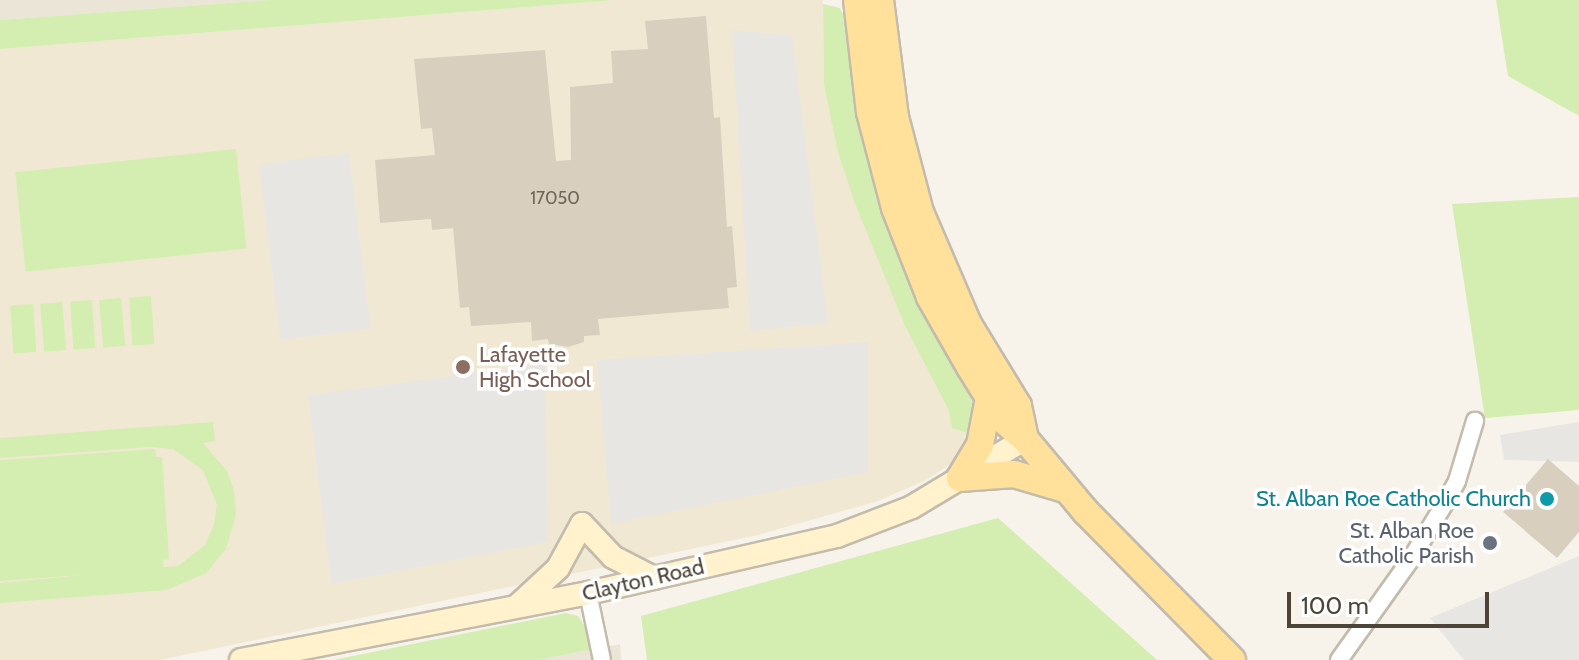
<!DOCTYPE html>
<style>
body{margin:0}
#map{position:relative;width:1579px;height:660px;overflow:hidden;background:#f7f3eb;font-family:Cabin,sans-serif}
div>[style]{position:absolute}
.residential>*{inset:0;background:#ebe5d8}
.education>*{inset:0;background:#f1e8d4}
.green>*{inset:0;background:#d3eeb0;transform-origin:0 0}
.parking>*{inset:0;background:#e8e6e2;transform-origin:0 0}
.building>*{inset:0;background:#d9cfbf}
.roads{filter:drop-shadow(2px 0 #c3bbac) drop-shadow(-2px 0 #c3bbac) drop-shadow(0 2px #c3bbac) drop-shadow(0 -2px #c3bbac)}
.minor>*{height:16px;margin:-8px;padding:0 8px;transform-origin:8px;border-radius:8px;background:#fff}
.secondary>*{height:22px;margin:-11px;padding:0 11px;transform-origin:11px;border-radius:11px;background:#fff2cc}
.primary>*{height:26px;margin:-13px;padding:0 13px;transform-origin:13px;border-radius:13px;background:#ffe19b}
.dots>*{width:22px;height:22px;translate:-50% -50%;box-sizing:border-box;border:4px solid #fff;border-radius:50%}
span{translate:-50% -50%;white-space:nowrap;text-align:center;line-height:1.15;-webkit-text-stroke:7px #fff;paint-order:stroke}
.number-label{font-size:18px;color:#6f6759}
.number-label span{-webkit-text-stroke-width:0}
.education-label{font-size:22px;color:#785e54}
.left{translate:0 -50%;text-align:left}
.culture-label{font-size:22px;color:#0d838f}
.right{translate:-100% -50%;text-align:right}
.worship-label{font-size:22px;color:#5b616d}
.street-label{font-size:22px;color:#4c4437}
.scale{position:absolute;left:1287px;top:592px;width:202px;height:36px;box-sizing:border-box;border:4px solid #4c4437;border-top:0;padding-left:10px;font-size:24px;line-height:28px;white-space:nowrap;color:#4c4437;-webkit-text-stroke:6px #fff;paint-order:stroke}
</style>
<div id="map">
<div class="residential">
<div style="clip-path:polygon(0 0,269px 0,0 20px)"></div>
<div style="clip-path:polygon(620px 644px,621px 660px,537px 660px,590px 650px)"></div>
</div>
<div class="education">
<div style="clip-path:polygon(614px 0,823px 0,824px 85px,837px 149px,905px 326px,948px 409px,952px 428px,975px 436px,965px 455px,926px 480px,878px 501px,758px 535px,160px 660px,0 660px,0 49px)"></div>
</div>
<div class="green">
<div style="clip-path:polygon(269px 0,614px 0,0 49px,0 20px)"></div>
<div style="clip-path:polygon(1496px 0,1579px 0,1579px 116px,1508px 76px)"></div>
<div style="clip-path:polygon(823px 4px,840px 8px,846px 20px,934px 329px,971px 399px,976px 415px,975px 436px,952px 428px,948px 409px,905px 326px,854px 201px,837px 149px,824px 85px)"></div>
<div style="left:236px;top:149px;width:100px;height:222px;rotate:84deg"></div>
<div style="clip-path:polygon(1579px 197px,1579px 410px,1485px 418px,1452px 204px)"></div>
<div style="left:151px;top:296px;width:48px;height:22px;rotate:86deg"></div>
<div style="left:121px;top:298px;width:48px;height:22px;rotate:85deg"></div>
<div style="left:92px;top:300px;width:48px;height:22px;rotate:86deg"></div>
<div style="left:62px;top:302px;width:48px;height:22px;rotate:85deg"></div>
<div style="left:33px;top:304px;width:48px;height:23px;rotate:86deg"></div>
<div style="clip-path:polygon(213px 422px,215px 441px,203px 443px,227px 471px,234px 491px,236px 514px,226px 549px,206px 573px,167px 590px,0 603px,0 583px,178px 566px,205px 545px,214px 524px,217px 505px,203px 470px,173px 449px,150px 447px,0 458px,0 438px)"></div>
<div style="clip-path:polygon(155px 449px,156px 457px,162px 457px,169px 559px,163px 560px,164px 569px,0 581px,0 460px)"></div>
<div style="clip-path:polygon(998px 518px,1157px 660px,647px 660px,641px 616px)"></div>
<div style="clip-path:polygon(566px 613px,578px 616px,586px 628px,590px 650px,537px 660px,333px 660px)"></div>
</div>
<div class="parking">
<div style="clip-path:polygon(732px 30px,792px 35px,828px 323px,750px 331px)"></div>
<div style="left:349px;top:153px;width:177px;height:91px;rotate:83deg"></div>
<div style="clip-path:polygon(868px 342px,868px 472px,611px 524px,597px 360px)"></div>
<div style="clip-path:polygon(545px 364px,548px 542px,331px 584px,308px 395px)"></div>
<div style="clip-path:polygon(1579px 422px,1579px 462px,1504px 460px,1500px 435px)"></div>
<div style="clip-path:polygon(1579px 556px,1579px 660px,1464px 660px,1430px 618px)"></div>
</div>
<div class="building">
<div style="clip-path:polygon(706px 16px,714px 118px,720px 117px,727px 227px,732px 226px,737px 287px,727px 288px,729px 308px,598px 319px,600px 335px,584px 336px,584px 342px,568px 347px,549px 344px,548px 339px,532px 341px,531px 322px,471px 326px,469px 307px,460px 308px,453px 228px,432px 230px,431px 219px,380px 223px,375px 160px,435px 155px,432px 128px,421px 129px,414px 59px,545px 50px,556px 161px,571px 160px,570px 87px,613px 83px,611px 51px,648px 49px,645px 21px)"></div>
<div style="clip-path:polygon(1548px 459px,1579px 486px,1579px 532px,1557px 558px,1503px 512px)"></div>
</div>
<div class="roads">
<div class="minor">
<div style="left:588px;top:593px;width:68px;rotate:78.2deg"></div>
<div style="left:1339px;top:660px;width:124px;rotate:-54.5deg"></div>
<div style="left:1411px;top:559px;width:66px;rotate:-58.7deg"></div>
<div style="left:1445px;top:503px;width:25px;rotate:-61deg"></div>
<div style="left:1457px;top:481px;width:63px;rotate:-73.3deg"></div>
</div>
<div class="secondary">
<div style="left:517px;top:606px;width:56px;rotate:-42.8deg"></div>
<div style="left:558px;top:568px;width:50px;rotate:-61.4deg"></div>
<div style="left:582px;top:524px;width:45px;rotate:46.8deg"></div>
<div style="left:613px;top:557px;width:46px;rotate:27.1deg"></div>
<div style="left:241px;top:660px;width:353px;rotate:-10.9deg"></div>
<div style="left:588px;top:593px;width:255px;rotate:-12.9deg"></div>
<div style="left:837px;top:536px;width:80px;rotate:-21.1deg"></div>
<div style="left:912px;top:507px;width:132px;rotate:-31deg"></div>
</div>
<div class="primary">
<div style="left:857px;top:0;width:113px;rotate:83.4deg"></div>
<div style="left:870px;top:112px;width:99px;rotate:75.4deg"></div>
<div style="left:895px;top:208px;width:96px;rotate:68.5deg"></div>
<div style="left:930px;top:297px;width:81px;rotate:60.3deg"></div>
<div style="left:970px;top:367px;width:61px;rotate:58.4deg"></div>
<div style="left:1002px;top:419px;width:30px;rotate:41deg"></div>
<div style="left:1025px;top:439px;width:95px;rotate:50.1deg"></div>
<div style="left:1086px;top:512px;width:208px;rotate:45.4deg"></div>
<div style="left:880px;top:0;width:118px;rotate:82.7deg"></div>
<div style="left:895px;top:117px;width:98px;rotate:75.3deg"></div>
<div style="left:920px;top:212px;width:122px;rotate:66.8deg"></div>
<div style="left:968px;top:324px;width:96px;rotate:58.6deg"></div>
<div style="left:1018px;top:406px;width:34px;rotate:78deg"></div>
<div style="left:960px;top:478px;width:54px;rotate:-4.2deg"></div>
<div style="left:1014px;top:474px;width:53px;rotate:16.4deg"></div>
<div style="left:960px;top:478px;width:39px;rotate:-59deg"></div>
<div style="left:980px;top:445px;width:48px;rotate:-79.2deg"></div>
</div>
</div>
<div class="dots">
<div style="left:463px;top:367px;background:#8d6e63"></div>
<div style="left:1547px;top:499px;background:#0f9aa8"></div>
<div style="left:1490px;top:543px;background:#6b7280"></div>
</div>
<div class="number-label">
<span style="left:555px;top:198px">17050</span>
</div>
<div class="education-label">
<span class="left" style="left:479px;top:367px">Lafayette<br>High School</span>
</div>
<div class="culture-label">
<span class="right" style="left:1531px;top:499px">St. Alban Roe Catholic Church</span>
</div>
<div class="worship-label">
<span class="right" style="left:1474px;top:543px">St. Alban Roe<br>Catholic Parish</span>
</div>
<div class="street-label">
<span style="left:643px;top:580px;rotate:-13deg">Clayton Road</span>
</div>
<div class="scale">100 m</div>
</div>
